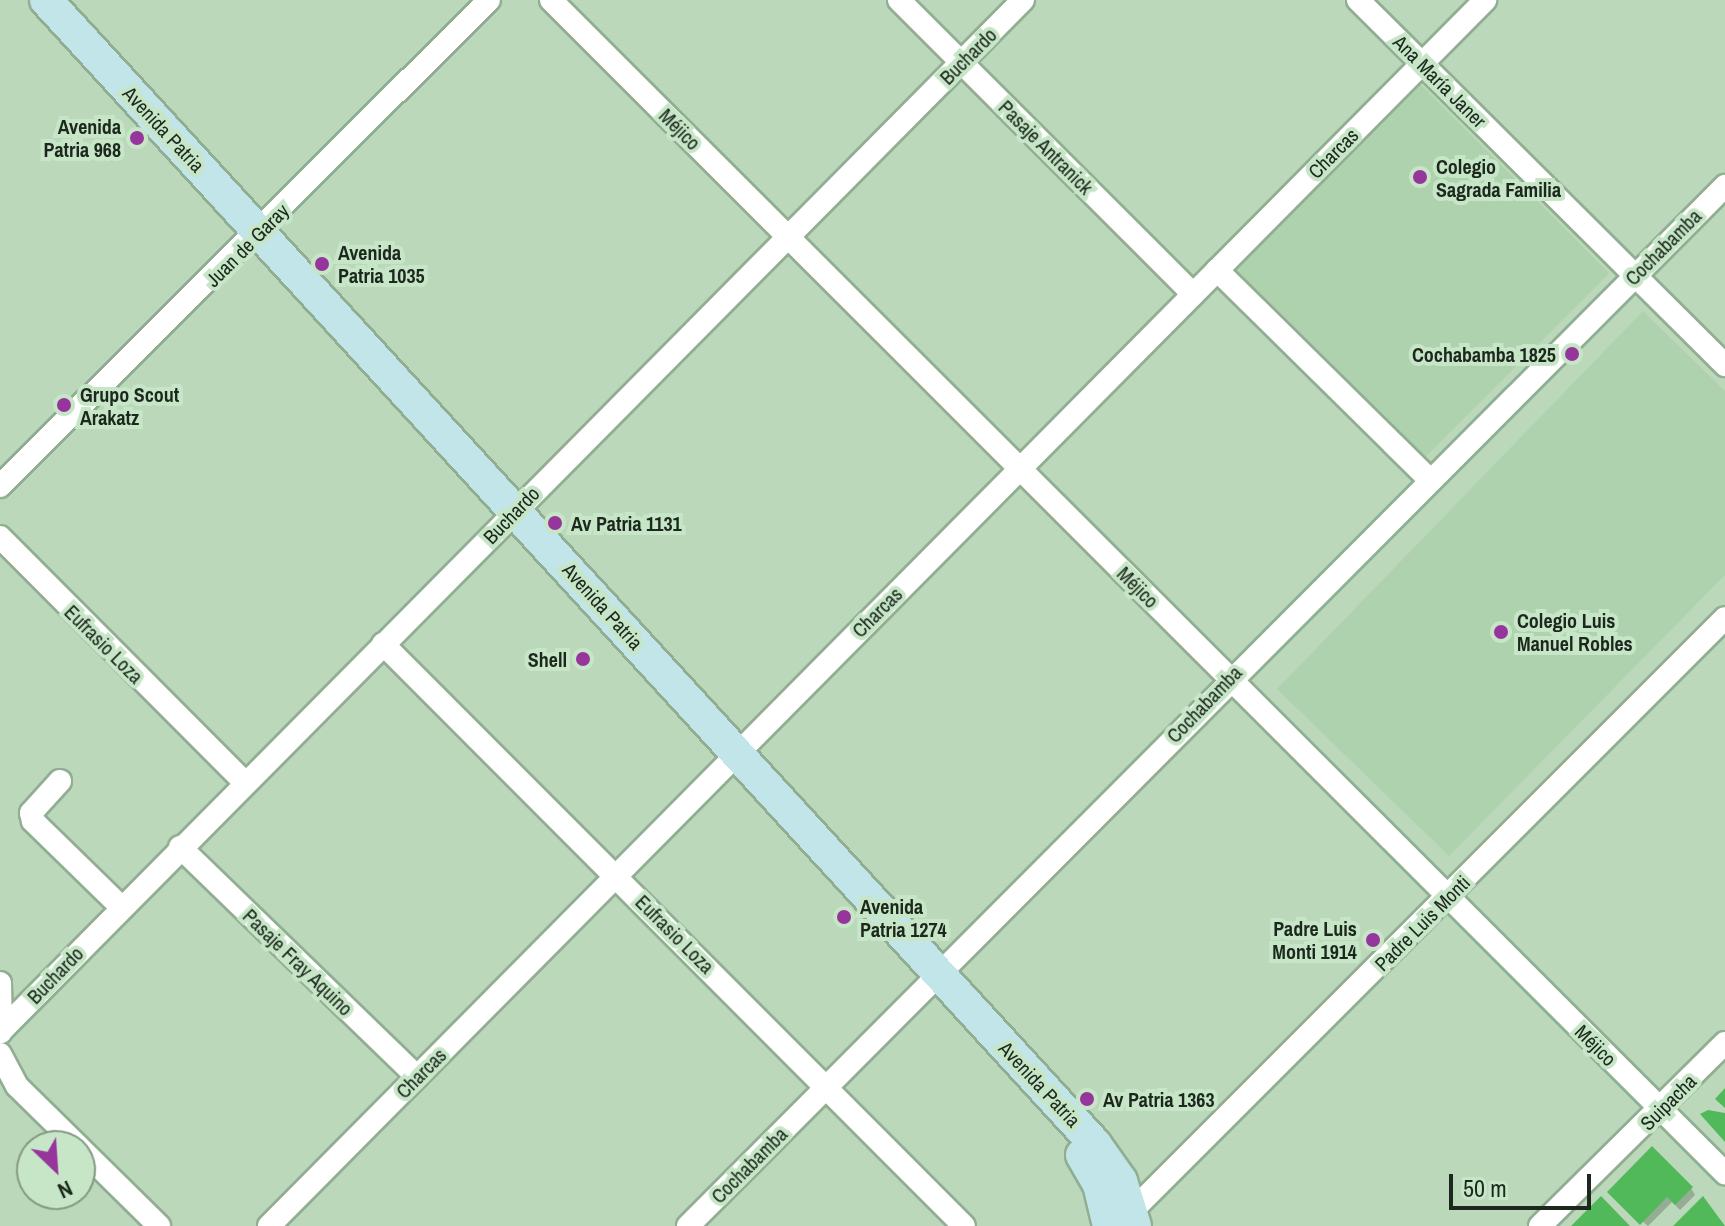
<!DOCTYPE html>
<meta charset="utf-8">
<style>
body{margin:0}
#map{position:relative;width:1725px;height:1226px;overflow:hidden;background:#bbd8bb;font-family:"Archivo Narrow",sans-serif}
div>[style]{position:absolute}
.built>*{inset:0;background:#aed2ae;transform-origin:0 0}
.shadow>*{inset:0;background:#0003}
.building>*{inset:0;background:#52b95b}
.roads{filter:drop-shadow(2px 0 #92ae92) drop-shadow(-2px 0 #92ae92) drop-shadow(0 2px #92ae92) drop-shadow(0 -2px #92ae92)}
.street>*{height:22px;margin:-11px;padding:0 11px;transform-origin:11px;border-radius:11px;background:#fff}
.secondary>*{height:32px;margin:-16px;padding:0 16px;transform-origin:16px;border-radius:16px;background:#c1e5e8}
.dots>*{width:22px;height:22px;translate:-50% -50%;box-sizing:border-box;border:4px solid #c7e6c7;border-radius:50%}
span{translate:-50% -50%;white-space:nowrap;text-align:center;line-height:1.15;-webkit-text-stroke:8px #c7e6c7;paint-order:stroke}
.street-label{font-size:20px;color:#1c281d}
.poi-label{font-size:20px;color:#1c281d;font-weight:700}
.right{translate:-100% -50%;text-align:right}
.left{translate:0 -50%;text-align:left}
.north{position:absolute;left:16px;top:1130px;width:80px;height:80px;box-sizing:border-box;background:#c7e6c7;border:2px solid #839a83;border-radius:50%;rotate:155deg;font-size:22px;font-weight:700;line-height:32px;text-align:center;color:#1c281d}
.north::after{content:'';display:block;margin:auto;width:28px;height:36px;background:#96369d;clip-path:polygon(50% 0,100% 100%,50% 72%,0 100%)}
.scale{position:absolute;left:1449px;top:1174px;width:142px;height:36px;box-sizing:border-box;border:4px solid #1c281d;border-top:0;padding-left:10px;font-size:24px;line-height:28px;white-space:nowrap;color:#1c281d;-webkit-text-stroke:6px #c7e6c7;paint-order:stroke}
</style>
<div id="map">
<div class="built">
<div style="left:1419px;top:83px;width:269px;height:266px;rotate:45deg"></div>
<div style="clip-path:polygon(1643px 311px,1725px 391px,1725px 575px,1449px 856px,1277px 689px)"></div>
</div>
<div class="shadow">
<div style="clip-path:polygon(1691px 1188px,1695px 1195px,1680px 1210px,1672px 1202px,1648px 1226px,1609px 1193px)"></div>
</div>
<div class="building">
<div style="clip-path:polygon(1725px 1088px,1725px 1108px,1715px 1099px)"></div>
<div style="clip-path:polygon(1708px 1110px,1725px 1113px,1725px 1142px,1700px 1114px)"></div>
<div style="clip-path:polygon(1652px 1146px,1693px 1187px,1675px 1205px,1667px 1197px,1640px 1225px,1607px 1192px)"></div>
<div style="clip-path:polygon(1601px 1196px,1630px 1226px,1571px 1226px)"></div>
<div style="clip-path:polygon(1703px 1196px,1725px 1226px,1673px 1226px)"></div>
</div>
<div class="roads">
<div class="street">
<div style="left:551px;top:0;width:1660px;rotate:44.98deg"></div>
<div style="left:899px;top:0;width:416px;rotate:45deg"></div>
<div style="left:1358px;top:0;width:518px;rotate:44.84deg"></div>
<div style="left:1217px;top:270px;width:296px;rotate:44.6deg"></div>
<div style="left:0;top:486px;width:689px;rotate:-44.82deg"></div>
<div style="left:0;top:537px;width:346px;rotate:45.1deg"></div>
<div style="left:383px;top:644px;width:822px;rotate:45.05deg"></div>
<div style="left:60px;top:781px;width:43px;rotate:132.2deg"></div>
<div style="left:31px;top:813px;width:8px;rotate:76deg"></div>
<div style="left:33px;top:821px;width:123px;rotate:44.3deg"></div>
<div style="left:180px;top:847px;width:330px;rotate:44.1deg"></div>
<div style="left:0;top:983px;width:49px;rotate:88.8deg"></div>
<div style="left:0;top:1032px;width:1453px;rotate:-45.25deg"></div>
<div style="left:0;top:1054px;width:36px;rotate:62deg"></div>
<div style="left:17px;top:1086px;width:86px;rotate:44.5deg"></div>
<div style="left:80px;top:1148px;width:111px;rotate:44.6deg"></div>
<div style="left:1123px;top:1220px;width:851px;rotate:-45deg"></div>
<div style="left:269px;top:1226px;width:1727px;rotate:-45.23deg"></div>
<div style="left:688px;top:1226px;width:1469px;rotate:-45.08deg"></div>
<div style="left:1540px;top:1226px;width:260px;rotate:-44.7deg"></div>
</div>
<div class="secondary">
<div style="left:46px;top:0;width:1552px;rotate:47.48deg"></div>
<div style="left:1095px;top:1144px;width:45px;rotate:54.9deg"></div>
<div style="left:1121px;top:1181px;width:47px;rotate:72.7deg"></div>
<div style="left:1082px;top:1155px;width:34px;rotate:60deg"></div>
<div style="left:1099px;top:1184px;width:43px;rotate:76.6deg"></div>
</div>
</div>
<div class="dots">
<div style="left:137px;top:138px;background:#96369d"></div>
<div style="left:1420px;top:177px;background:#96369d"></div>
<div style="left:322px;top:264px;background:#96369d"></div>
<div style="left:1572px;top:354px;background:#96369d"></div>
<div style="left:64px;top:405px;background:#96369d"></div>
<div style="left:555px;top:523px;background:#96369d"></div>
<div style="left:1501px;top:632px;background:#96369d"></div>
<div style="left:583px;top:659px;background:#96369d"></div>
<div style="left:844px;top:917px;background:#96369d"></div>
<div style="left:1373px;top:940px;background:#96369d"></div>
<div style="left:1087px;top:1099px;background:#96369d"></div>
</div>
<div class="street-label">
<span style="left:968px;top:56px;rotate:-45deg">Buchardo</span>
<span style="left:1440px;top:81px;rotate:45deg">Ana María Janer</span>
<span style="left:164px;top:129px;rotate:47deg">Avenida Patria</span>
<span style="left:680px;top:129px;rotate:45deg">Méjico</span>
<span style="left:1046px;top:147px;rotate:45deg">Pasaje Antranick</span>
<span style="left:1333px;top:153px;rotate:-45deg">Charcas</span>
<span style="left:247px;top:245px;rotate:-45deg">Juan de Garay</span>
<span style="left:1663px;top:247px;rotate:-45deg">Cochabamba</span>
<span style="left:511px;top:515px;rotate:-46deg">Buchardo</span>
<span style="left:1138px;top:587px;rotate:45deg">Méjico</span>
<span style="left:603px;top:606px;rotate:48deg">Avenida Patria</span>
<span style="left:877px;top:612px;rotate:-45deg">Charcas</span>
<span style="left:104px;top:644px;rotate:45deg">Eufrasio Loza</span>
<span style="left:1204px;top:704px;rotate:-46deg">Cochabamba</span>
<span style="left:1422px;top:923px;rotate:-45deg">Padre Luis Monti</span>
<span style="left:675px;top:934px;rotate:45deg">Eufrasio Loza</span>
<span style="left:298px;top:962px;rotate:44deg">Pasaje Fray Aquino</span>
<span style="left:55px;top:975px;rotate:-46deg">Buchardo</span>
<span style="left:1596px;top:1045px;rotate:45deg">Méjico</span>
<span style="left:421px;top:1073px;rotate:-45deg">Charcas</span>
<span style="left:1040px;top:1084px;rotate:47deg">Avenida Patria</span>
<span style="left:1668px;top:1102px;rotate:-45deg">Suipacha</span>
<span style="left:749px;top:1165px;rotate:-45deg">Cochabamba</span>
</div>
<div class="poi-label">
<span class="right" style="left:121px;top:138px">Avenida<br>Patria 968</span>
<span class="left" style="left:1436px;top:178px">Colegio<br>Sagrada Familia</span>
<span class="left" style="left:338px;top:264px">Avenida<br>Patria 1035</span>
<span class="right" style="left:1556px;top:354px">Cochabamba 1825</span>
<span class="left" style="left:80px;top:406px">Grupo Scout<br>Arakatz</span>
<span class="left" style="left:571px;top:523px">Av Patria 1131</span>
<span class="left" style="left:1517px;top:632px">Colegio Luis<br>Manuel Robles</span>
<span class="right" style="left:567px;top:659px">Shell</span>
<span class="left" style="left:860px;top:918px">Avenida<br>Patria 1274</span>
<span class="right" style="left:1357px;top:940px">Padre Luis<br>Monti 1914</span>
<span class="left" style="left:1103px;top:1099px">Av Patria 1363</span>
</div>
<div class="north">N</div>
<div class="scale">50 m</div>
</div>
